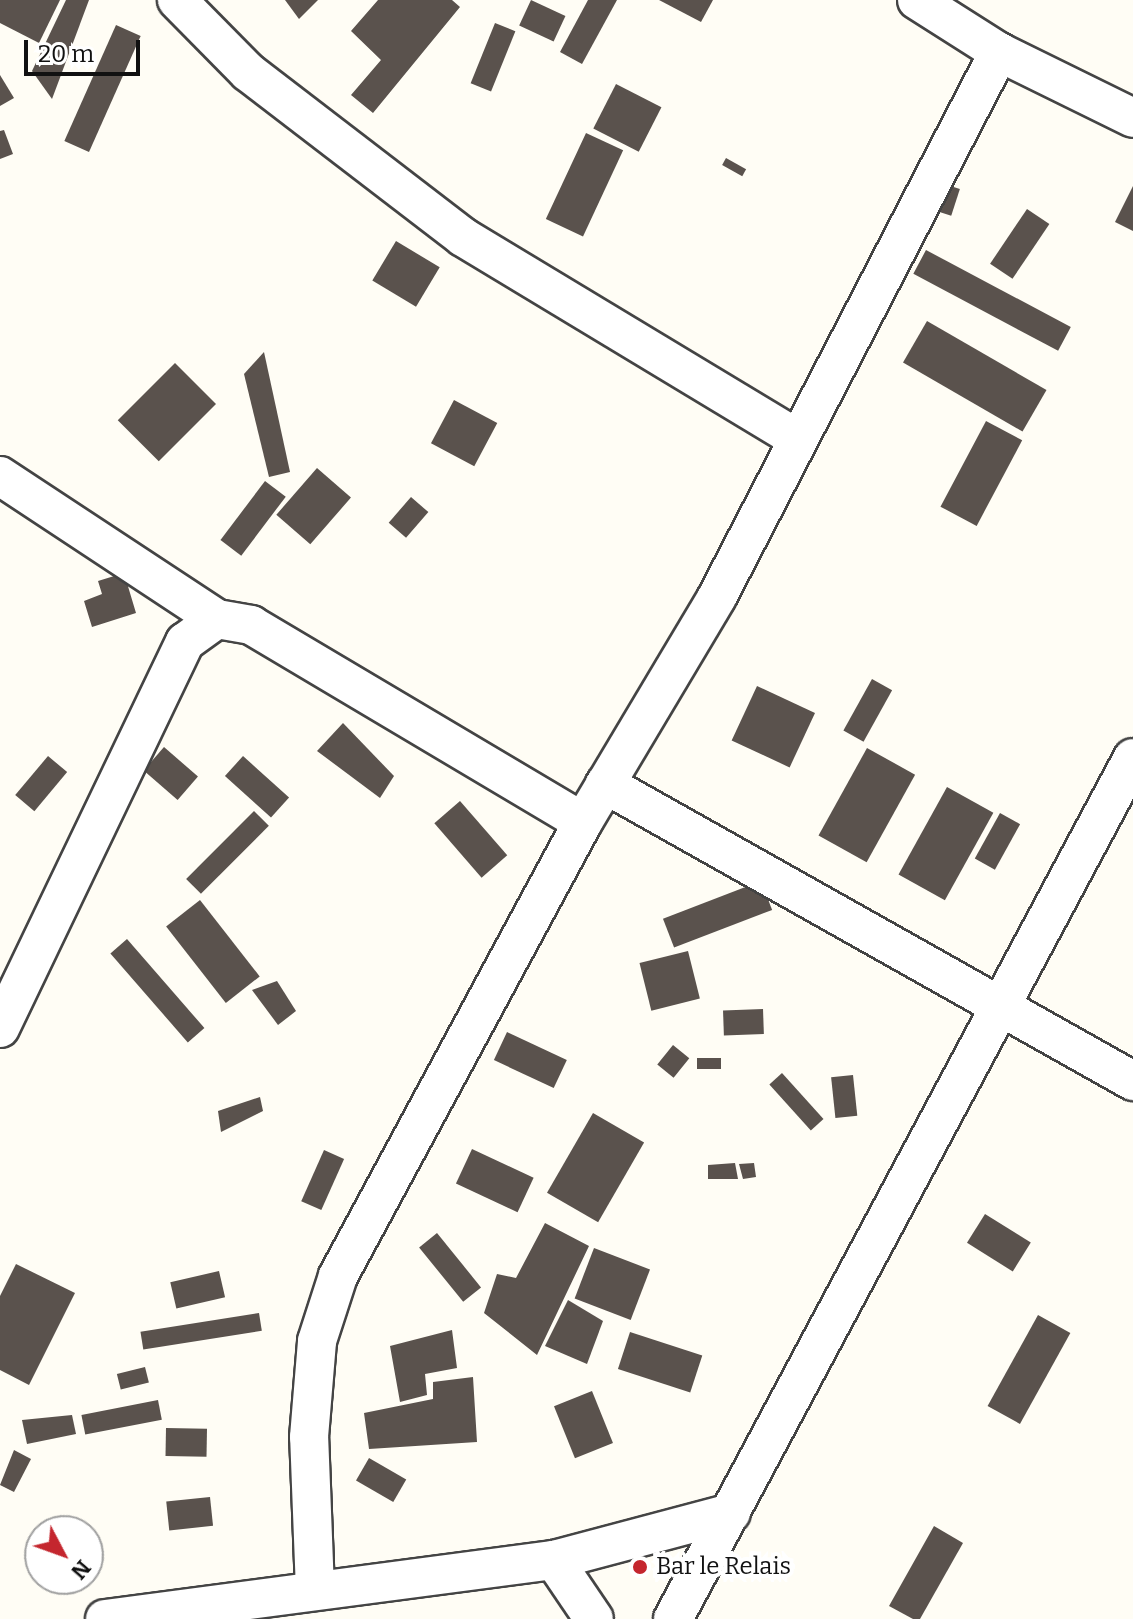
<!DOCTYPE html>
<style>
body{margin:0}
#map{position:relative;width:1133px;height:1619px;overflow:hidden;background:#fffdf5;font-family:Bitter,serif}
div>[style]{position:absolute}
.building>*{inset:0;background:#5a524d;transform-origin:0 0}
.roads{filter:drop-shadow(2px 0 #444) drop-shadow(-2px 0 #444) drop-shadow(0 2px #444) drop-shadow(0 -2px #444)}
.street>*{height:38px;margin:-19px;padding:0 19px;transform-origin:19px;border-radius:19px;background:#fff}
.dots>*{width:22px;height:22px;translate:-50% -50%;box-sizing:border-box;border:4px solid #fff;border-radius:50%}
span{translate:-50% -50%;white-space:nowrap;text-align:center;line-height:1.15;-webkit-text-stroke:8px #fff;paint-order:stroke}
.poi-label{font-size:24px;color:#111}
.left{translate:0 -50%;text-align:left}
.north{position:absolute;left:24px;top:1515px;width:80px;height:80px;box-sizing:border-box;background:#fff;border:2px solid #a0a0a0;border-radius:50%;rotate:131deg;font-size:22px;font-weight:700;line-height:32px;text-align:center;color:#111}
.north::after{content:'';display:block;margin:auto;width:28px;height:36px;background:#c4262e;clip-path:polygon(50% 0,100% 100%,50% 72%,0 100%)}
.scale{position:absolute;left:24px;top:40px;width:116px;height:36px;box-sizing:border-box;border:4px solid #111;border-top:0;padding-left:10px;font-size:24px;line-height:28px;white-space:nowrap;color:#111;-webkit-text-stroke:6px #fff;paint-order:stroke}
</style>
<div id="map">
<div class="building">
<div style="clip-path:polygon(0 0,60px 0,39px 43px,0 23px)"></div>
<div style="clip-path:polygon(66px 0,89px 0,52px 99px,32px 71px)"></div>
<div style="clip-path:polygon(285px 0,318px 0,299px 19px)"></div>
<div style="clip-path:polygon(378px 0,452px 0,460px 7px,373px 113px,351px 95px,381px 60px,351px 31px)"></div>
<div style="left:531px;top:0;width:38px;height:28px;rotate:25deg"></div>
<div style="clip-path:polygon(588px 0,617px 0,582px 64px,560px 52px)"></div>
<div style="clip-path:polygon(659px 0,713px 0,701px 22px)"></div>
<div style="left:495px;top:23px;width:22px;height:65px;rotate:22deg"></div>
<div style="left:116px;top:25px;width:27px;height:127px;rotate:24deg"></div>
<div style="clip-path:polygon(0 75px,14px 98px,0 106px)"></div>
<div style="left:616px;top:84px;width:51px;height:50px;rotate:27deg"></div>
<div style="clip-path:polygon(4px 130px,13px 154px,0 159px,0 131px)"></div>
<div style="left:586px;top:133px;width:41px;height:95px;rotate:25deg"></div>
<div style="left:726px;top:158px;width:23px;height:8px;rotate:29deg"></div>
<div style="left:938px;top:182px;width:23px;height:28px;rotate:18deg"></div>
<div style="clip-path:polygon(1133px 186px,1133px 231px,1115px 222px)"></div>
<div style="left:1027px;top:209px;width:27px;height:66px;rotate:34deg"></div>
<div style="left:396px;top:241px;width:51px;height:46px;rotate:31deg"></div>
<div style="left:926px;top:250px;width:164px;height:27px;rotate:28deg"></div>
<div style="left:927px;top:321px;width:138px;height:48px;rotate:30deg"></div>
<div style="clip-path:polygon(264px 352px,290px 472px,269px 477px,244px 374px)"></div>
<div style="left:175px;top:363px;width:58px;height:81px;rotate:45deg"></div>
<div style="left:454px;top:400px;width:49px;height:49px;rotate:28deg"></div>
<div style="left:986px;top:421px;width:41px;height:97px;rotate:28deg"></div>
<div style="left:317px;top:468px;width:45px;height:62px;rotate:41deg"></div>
<div style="left:265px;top:481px;width:26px;height:74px;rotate:37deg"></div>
<div style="left:411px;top:497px;width:23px;height:34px;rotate:41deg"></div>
<div style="clip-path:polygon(124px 573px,136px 613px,92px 627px,84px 601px,102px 594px,98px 581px)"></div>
<div style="left:872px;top:679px;width:23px;height:59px;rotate:29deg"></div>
<div style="left:757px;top:686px;width:64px;height:60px;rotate:25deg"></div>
<div style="clip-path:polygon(343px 723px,394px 776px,380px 798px,317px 751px)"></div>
<div style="left:164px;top:747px;width:45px;height:31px;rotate:41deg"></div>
<div style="left:867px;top:748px;width:55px;height:100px;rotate:29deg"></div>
<div style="left:48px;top:756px;width:25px;height:51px;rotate:40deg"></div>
<div style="left:243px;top:756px;width:62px;height:27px;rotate:42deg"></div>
<div style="left:947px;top:787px;width:53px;height:100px;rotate:29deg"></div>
<div style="left:460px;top:801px;width:72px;height:34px;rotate:49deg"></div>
<div style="left:254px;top:811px;width:21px;height:96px;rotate:45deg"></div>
<div style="left:1000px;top:813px;width:23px;height:52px;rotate:29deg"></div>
<div style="left:761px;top:881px;width:31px;height:105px;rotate:69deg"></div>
<div style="left:200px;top:900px;width:97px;height:43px;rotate:52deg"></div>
<div style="left:127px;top:939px;width:118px;height:22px;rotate:49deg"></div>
<div style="left:688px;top:951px;width:49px;height:50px;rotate:76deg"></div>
<div style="clip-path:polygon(277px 981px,296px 1011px,278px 1025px,252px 990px)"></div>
<div style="left:763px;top:1009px;width:25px;height:40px;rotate:88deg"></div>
<div style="left:507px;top:1032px;width:66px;height:31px;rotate:25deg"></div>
<div style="left:673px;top:1045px;width:21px;height:25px;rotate:39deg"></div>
<div style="left:721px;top:1058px;width:11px;height:24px;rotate:90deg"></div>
<div style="left:782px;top:1073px;width:62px;height:17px;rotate:48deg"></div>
<div style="left:853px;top:1075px;width:41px;height:22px;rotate:84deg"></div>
<div style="clip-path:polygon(260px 1097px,263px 1111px,221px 1132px,218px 1111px)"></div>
<div style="left:593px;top:1113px;width:59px;height:92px;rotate:30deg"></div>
<div style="left:472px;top:1149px;width:68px;height:38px;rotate:25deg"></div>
<div style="left:324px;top:1150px;width:22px;height:56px;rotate:24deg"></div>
<div style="clip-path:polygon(735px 1163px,738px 1179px,708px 1179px,708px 1165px)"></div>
<div style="clip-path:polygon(754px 1163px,756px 1177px,743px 1179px,739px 1164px)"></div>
<div style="left:985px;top:1214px;width:54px;height:34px;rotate:32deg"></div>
<div style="clip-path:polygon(545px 1223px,589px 1246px,537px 1355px,484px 1313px,497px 1274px,516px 1278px)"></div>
<div style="left:437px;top:1233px;width:70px;height:23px;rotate:51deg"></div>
<div style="left:594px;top:1248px;width:60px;height:54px;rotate:21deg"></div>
<div style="clip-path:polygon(16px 1264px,75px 1293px,29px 1385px,0 1370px,0 1296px)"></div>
<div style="left:219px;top:1271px;width:27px;height:50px;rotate:77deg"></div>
<div style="clip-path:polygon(568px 1300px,603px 1321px,587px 1364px,545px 1346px)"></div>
<div style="left:259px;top:1313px;width:18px;height:120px;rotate:81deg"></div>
<div style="left:1038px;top:1315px;width:37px;height:104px;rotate:29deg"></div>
<div style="clip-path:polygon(452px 1330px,457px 1368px,425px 1374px,427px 1395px,400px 1402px,390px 1346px)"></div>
<div style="left:630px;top:1332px;width:76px;height:39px;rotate:18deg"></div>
<div style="left:145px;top:1367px;width:16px;height:29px;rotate:76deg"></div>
<div style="clip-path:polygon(473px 1377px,477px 1442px,369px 1449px,364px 1413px,433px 1399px,433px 1382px)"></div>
<div style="left:592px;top:1391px;width:56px;height:41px;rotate:68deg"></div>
<div style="left:158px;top:1400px;width:20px;height:78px;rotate:79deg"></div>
<div style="clip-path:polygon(72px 1415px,76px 1434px,27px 1444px,22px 1420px)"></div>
<div style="left:166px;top:1428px;width:41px;height:28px;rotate:1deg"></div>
<div style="clip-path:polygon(14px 1450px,31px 1459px,14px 1492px,0 1485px)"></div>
<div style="left:369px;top:1458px;width:43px;height:26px;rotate:30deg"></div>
<div style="left:210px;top:1497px;width:29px;height:44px;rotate:84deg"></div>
<div style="clip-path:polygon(934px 1526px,963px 1543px,920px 1619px,913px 1619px,889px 1606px)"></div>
</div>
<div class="roads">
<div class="street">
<div style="left:177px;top:0;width:101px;rotate:45.4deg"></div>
<div style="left:248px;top:72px;width:271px;rotate:37.5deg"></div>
<div style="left:463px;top:237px;width:389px;rotate:31.1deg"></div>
<div style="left:917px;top:0;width:97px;rotate:32.4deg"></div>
<div style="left:999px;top:52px;width:149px;rotate:26.2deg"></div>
<div style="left:0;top:476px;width:260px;rotate:33.4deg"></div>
<div style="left:605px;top:784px;width:606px;rotate:29.36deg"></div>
<div style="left:0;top:1028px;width:428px;rotate:-64.4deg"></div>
<div style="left:185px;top:642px;width:39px;rotate:-36deg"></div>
<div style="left:217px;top:619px;width:35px;rotate:10deg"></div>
<div style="left:251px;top:625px;width:386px;rotate:30.7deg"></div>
<div style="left:554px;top:1560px;width:71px;rotate:55.9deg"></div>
<div style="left:315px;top:1590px;width:153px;rotate:-92.2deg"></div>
<div style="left:309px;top:1437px;width:96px;rotate:-85.2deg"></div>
<div style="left:317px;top:1341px;width:68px;rotate:-72.1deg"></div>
<div style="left:338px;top:1276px;width:516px;rotate:-61.65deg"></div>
<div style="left:583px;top:822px;width:262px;rotate:-59.2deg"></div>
<div style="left:717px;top:597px;width:614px;rotate:-62.64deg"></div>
<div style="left:105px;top:1619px;width:453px;rotate:-7.5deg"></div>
<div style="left:554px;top:1560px;width:183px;rotate:-14.9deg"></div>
<div style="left:673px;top:1619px;width:976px;rotate:-61.89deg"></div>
</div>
</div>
<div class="dots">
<div style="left:640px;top:1567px;background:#c4262e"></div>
</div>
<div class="poi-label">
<span class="left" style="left:656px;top:1567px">Bar le Relais</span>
</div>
<div class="north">N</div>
<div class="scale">20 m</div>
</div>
